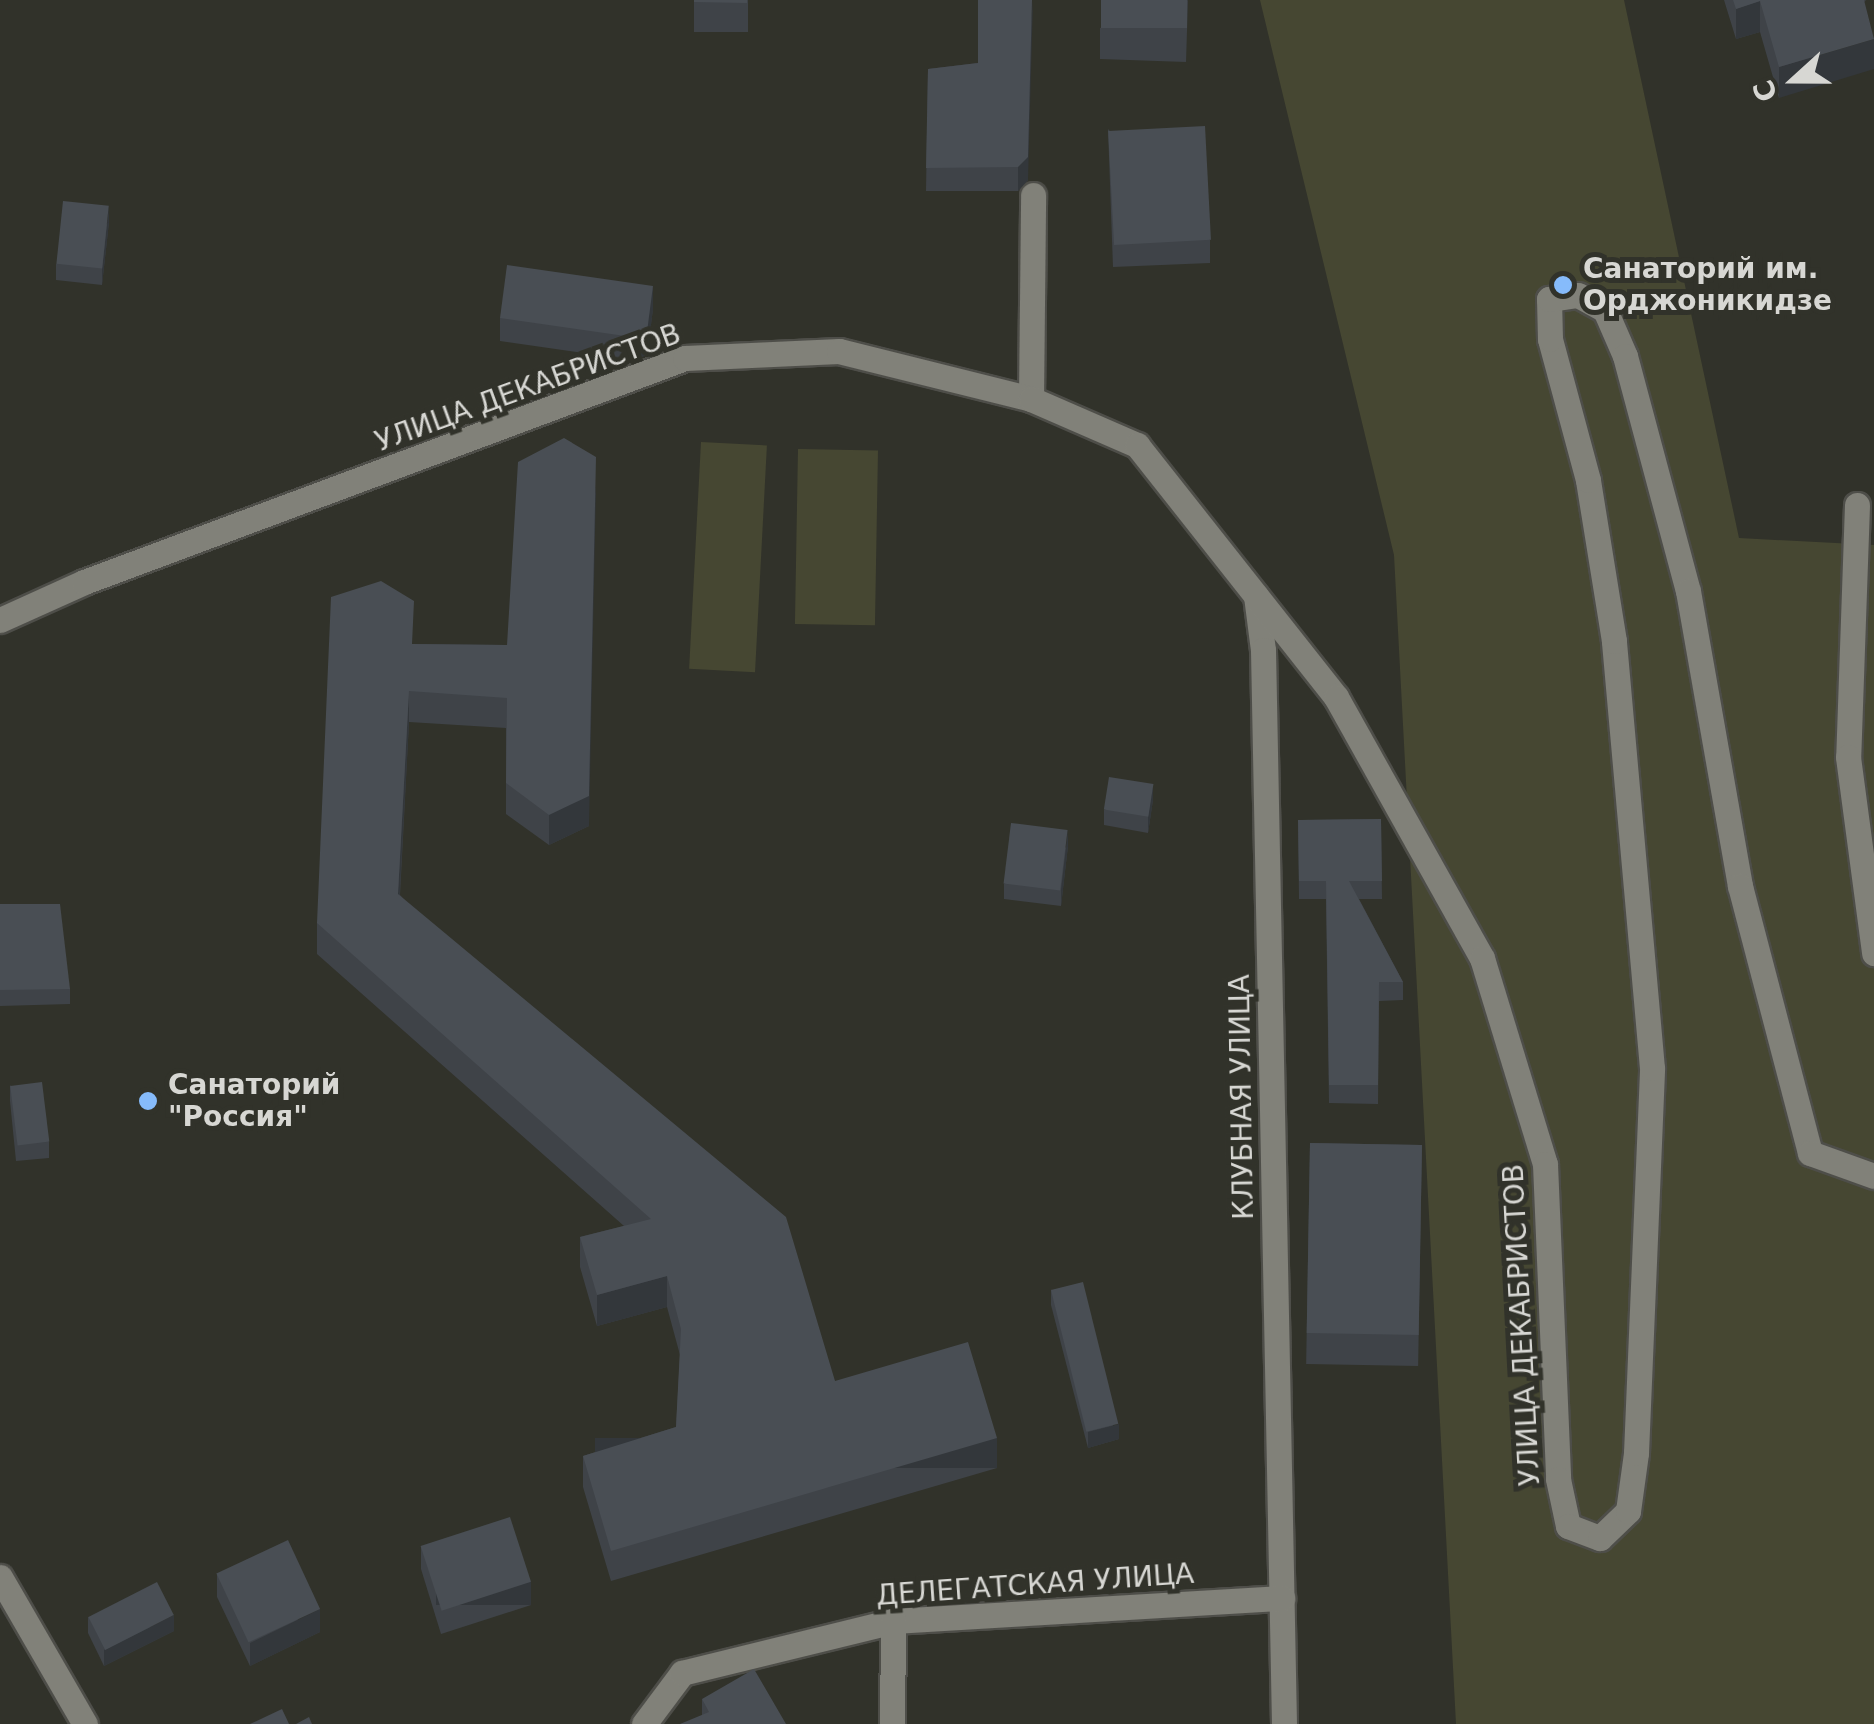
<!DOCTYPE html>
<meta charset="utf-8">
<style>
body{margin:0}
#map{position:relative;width:1874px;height:1724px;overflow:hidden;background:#31322a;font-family:"DejaVu Sans",sans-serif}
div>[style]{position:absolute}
.green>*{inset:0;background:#464732;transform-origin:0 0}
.roads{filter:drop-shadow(2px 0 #4e4e49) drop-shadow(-2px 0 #4e4e49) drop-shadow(0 2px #4e4e49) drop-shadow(0 -2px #4e4e49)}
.street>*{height:25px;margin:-12.5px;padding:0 12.5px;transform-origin:12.5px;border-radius:12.5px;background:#818179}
.wall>*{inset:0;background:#3f4348;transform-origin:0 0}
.shaded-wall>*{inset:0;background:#33373b;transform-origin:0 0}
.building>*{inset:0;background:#494e54;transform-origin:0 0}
.dots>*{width:28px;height:28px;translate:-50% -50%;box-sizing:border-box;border:5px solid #31322a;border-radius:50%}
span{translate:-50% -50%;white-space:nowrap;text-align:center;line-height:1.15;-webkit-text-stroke:10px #31322a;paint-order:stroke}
.poi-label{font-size:28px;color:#d7d7d3;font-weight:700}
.left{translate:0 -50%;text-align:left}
.street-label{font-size:28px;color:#d7d7d3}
.north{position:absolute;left:1744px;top:30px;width:100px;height:100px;-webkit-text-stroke:8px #31322a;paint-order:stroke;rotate:249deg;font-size:28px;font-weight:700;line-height:40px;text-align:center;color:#d7d7d3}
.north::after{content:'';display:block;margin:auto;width:35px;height:45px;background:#d7d7d3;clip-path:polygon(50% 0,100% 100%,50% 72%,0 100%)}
</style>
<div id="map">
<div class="green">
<div style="clip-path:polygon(1260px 0,1624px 0,1739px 538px,1874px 545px,1874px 1724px,1456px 1724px,1394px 555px)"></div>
<div style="left:701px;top:442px;width:66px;height:227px;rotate:3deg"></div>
<div style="left:798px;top:449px;width:80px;height:175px;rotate:1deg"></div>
</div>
<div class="roads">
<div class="street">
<div style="left:1031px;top:399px;width:204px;rotate:-89.4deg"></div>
<div style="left:1857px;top:505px;width:252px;rotate:92deg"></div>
<div style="left:1848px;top:757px;width:198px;rotate:82.4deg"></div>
<div style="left:1256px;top:596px;width:54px;rotate:82.6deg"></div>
<div style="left:1263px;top:650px;width:1074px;rotate:88.88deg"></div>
<div style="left:0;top:620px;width:92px;rotate:-24.3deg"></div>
<div style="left:84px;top:582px;width:641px;rotate:-20.44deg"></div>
<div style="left:685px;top:358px;width:154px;rotate:-2.6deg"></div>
<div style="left:839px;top:351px;width:198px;rotate:14deg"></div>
<div style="left:1031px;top:399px;width:116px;rotate:23.5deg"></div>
<div style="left:1137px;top:445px;width:321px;rotate:51.7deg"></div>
<div style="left:1336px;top:697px;width:299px;rotate:60.8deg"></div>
<div style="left:1482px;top:958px;width:215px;rotate:73deg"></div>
<div style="left:1545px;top:1164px;width:315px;rotate:87.6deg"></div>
<div style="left:1558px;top:1479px;width:48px;rotate:78deg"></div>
<div style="left:1568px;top:1526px;width:34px;rotate:21deg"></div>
<div style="left:1600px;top:1538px;width:39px;rotate:-44deg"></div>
<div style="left:1628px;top:1511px;width:59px;rotate:-82.1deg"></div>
<div style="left:1636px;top:1453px;width:385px;rotate:-87.6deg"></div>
<div style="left:1652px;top:1068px;width:429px;rotate:-95.1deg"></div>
<div style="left:1614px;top:641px;width:163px;rotate:-99.2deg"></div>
<div style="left:1588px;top:480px;width:146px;rotate:-105.1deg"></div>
<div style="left:1550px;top:339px;width:40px;rotate:-91.4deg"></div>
<div style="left:1549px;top:299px;width:29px;rotate:-8deg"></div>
<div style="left:1578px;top:295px;width:31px;rotate:29deg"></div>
<div style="left:1605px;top:310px;width:50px;rotate:66.5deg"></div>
<div style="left:1625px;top:356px;width:243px;rotate:75deg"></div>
<div style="left:1688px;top:591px;width:300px;rotate:80deg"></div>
<div style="left:1740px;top:886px;width:276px;rotate:75.3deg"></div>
<div style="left:1810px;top:1153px;width:68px;rotate:19.8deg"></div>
<div style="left:0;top:1577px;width:170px;rotate:60deg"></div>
<div style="left:644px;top:1724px;width:64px;rotate:-53.3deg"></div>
<div style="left:682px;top:1673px;width:217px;rotate:-13.8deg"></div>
<div style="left:893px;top:1621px;width:390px;rotate:-3.4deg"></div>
<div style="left:892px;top:1724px;width:103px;rotate:-89.4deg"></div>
</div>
</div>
<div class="wall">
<div style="left:694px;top:0;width:54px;height:32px"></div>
<div style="clip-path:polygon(1188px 0,1186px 62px,1100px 59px,1100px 28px)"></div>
<div style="clip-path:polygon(1724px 0,1866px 0,1779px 98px,1760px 32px,1736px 39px)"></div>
<div style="clip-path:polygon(978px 63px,1028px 180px,1018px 191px,926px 191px,928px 69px)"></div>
<div style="clip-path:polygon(1108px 129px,1210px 240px,1210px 263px,1113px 267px)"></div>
<div style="clip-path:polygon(109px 222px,102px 285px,56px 280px,56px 264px)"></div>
<div style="clip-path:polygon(653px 309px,647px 355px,632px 360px,500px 341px,500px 318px)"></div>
<div style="clip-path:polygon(413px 644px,507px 645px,589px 826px,549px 845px,506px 814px,506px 728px,409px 722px,400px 895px,835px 1381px,997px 1468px,611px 1581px,583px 1487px,583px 1456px,676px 1427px,680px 1355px,667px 1307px,597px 1326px,580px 1267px,580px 1237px,624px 1226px,317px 954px,317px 923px)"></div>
<div style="clip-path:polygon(1153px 800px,1148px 833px,1104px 825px,1104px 810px)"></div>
<div style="clip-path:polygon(1381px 819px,1382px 899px,1359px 899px,1403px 982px,1403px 1000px,1379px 1001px,1378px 1104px,1329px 1103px,1326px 899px,1299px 899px,1298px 820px)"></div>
<div style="clip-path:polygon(1068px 846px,1061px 906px,1004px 899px,1004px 884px)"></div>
<div style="clip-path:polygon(0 904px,70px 989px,70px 1004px,0 1006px)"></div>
<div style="clip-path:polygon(10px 1085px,49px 1142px,49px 1158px,16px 1161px,10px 1101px)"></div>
<div style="left:1310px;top:1143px;width:112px;height:221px;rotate:1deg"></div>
<div style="clip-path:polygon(1051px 1289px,1119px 1439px,1088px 1448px,1051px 1305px)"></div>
<div style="clip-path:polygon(421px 1546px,531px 1605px,441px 1634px,421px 1569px)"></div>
<div style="clip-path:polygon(217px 1574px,320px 1632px,250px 1666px,217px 1597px)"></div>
<div style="clip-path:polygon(88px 1617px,174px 1631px,104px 1666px,88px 1633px)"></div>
<div style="clip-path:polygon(702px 1699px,786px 1724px,702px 1715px)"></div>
</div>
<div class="shaded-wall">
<div style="clip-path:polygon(1033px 0,1028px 180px,1018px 191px,1018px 167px)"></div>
<div style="clip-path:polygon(1760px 1px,1760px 32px,1736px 39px,1736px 9px)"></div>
<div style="clip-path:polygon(1874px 39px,1874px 69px,1779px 98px,1779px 67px)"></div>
<div style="clip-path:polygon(109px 206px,109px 222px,102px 285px,102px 270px)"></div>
<div style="clip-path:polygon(653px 286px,653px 309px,647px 355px,632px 360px,632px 337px)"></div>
<div style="clip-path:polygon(596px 487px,589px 826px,549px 845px,549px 815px)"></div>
<div style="clip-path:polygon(409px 691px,409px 722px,398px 924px,398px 894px)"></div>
<div style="clip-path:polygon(1153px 784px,1153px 800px,1148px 833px,1148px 817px)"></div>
<div style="clip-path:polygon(1068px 830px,1068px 846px,1061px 906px,1061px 890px)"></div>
<div style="clip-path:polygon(667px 1276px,667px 1307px,597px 1326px,597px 1295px)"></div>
<div style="clip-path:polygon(1119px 1424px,1119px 1439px,1088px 1448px,1088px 1432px)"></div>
<div style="left:997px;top:1438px;width:30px;height:402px;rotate:90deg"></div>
<div style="left:531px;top:1582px;width:23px;height:95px;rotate:90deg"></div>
<div style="clip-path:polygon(320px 1609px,320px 1632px,250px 1666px,250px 1643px)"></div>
<div style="clip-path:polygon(174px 1615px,174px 1631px,104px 1666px,104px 1650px)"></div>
</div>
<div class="building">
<div style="clip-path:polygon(694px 0,747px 0,747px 3px,694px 2px)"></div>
<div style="clip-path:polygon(978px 0,1032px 0,1028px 157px,1018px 167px,926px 168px,928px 69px,978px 63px)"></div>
<div style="left:1101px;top:0;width:86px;height:28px"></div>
<div style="clip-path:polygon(1733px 0,1864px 0,1874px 39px,1779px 67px,1760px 1px,1736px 9px)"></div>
<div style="left:1205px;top:126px;width:114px;height:97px;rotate:87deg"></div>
<div style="left:63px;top:201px;width:46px;height:63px;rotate:6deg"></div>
<div style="clip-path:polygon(507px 265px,653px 286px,647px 332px,632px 337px,500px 318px)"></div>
<div style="clip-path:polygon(564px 438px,596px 457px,589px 796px,549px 815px,506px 783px,507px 698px,409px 691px,398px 894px,786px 1217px,835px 1381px,968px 1342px,997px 1438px,611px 1551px,583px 1456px,676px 1427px,681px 1329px,667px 1276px,597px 1295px,580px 1237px,651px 1219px,317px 923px,331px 597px,381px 581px,414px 601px,412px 644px,507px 645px,518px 462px)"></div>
<div style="left:1109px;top:777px;width:45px;height:33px;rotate:9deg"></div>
<div style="clip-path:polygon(1381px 819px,1382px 881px,1349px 881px,1403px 982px,1379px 982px,1378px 1085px,1329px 1085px,1326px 881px,1299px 881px,1298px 820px)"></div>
<div style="left:1011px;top:823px;width:57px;height:61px;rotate:7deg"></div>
<div style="clip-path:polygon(0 904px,60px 904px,70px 989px,0 990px)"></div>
<div style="left:42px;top:1082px;width:60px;height:32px;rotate:83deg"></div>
<div style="left:1310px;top:1143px;width:112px;height:190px;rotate:1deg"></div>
<div style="left:1083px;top:1282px;width:146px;height:33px;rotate:76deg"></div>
<div style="left:510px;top:1517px;width:68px;height:94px;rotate:72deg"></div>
<div style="left:288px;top:1540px;width:76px;height:79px;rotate:65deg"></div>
<div style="left:157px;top:1582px;width:37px;height:77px;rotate:63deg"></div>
<div style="clip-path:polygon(754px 1669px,786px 1724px,680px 1724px,709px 1712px,702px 1699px)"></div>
<div style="clip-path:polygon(282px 1709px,289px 1724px,250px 1724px)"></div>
<div style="clip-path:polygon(309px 1717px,312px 1724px,296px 1724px)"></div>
</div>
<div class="dots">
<div style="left:1563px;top:285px;background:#86bbfb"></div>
<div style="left:148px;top:1101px;background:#86bbfb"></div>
</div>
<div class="poi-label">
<span class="left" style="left:1583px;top:285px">Санаторий им.<br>Орджоникидзе</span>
<span class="left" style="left:168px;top:1101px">Санаторий<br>"Россия"</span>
</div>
<div class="street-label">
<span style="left:528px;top:388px;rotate:-20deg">УЛИЦА ДЕКАБРИСТОВ</span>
<span style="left:1242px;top:1097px;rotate:-91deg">КЛУБНАЯ УЛИЦА</span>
<span style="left:1522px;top:1325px;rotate:-93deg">УЛИЦА ДЕКАБРИСТОВ</span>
<span style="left:1035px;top:1585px;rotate:-4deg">ДЕЛЕГАТСКАЯ УЛИЦА</span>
</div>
<div class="north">С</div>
</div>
